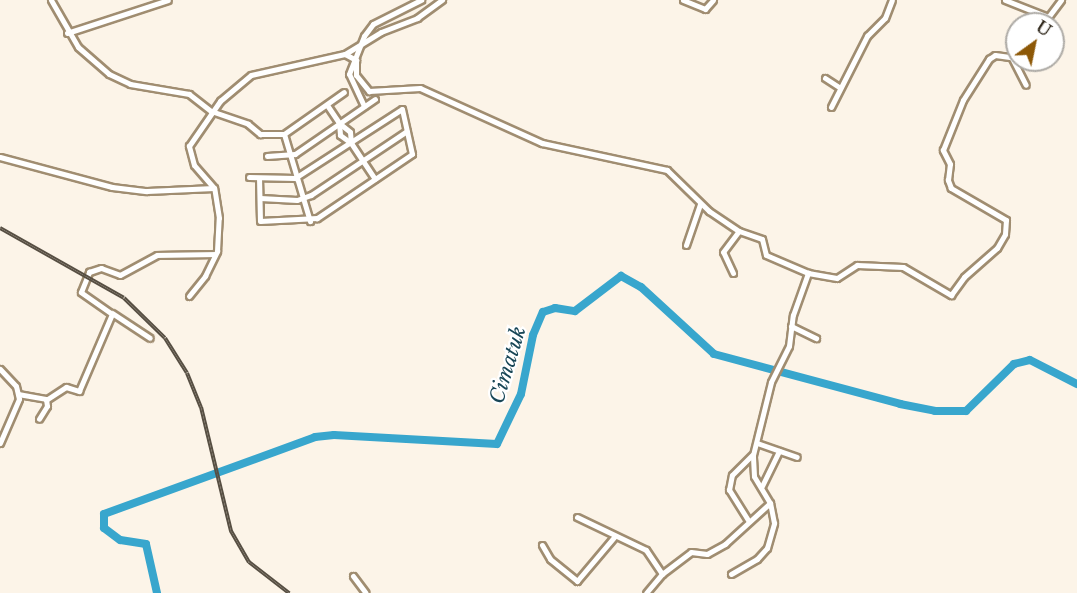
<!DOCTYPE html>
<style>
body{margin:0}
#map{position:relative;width:1077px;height:593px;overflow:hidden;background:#fcf4e8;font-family:"Libre Baskerville",serif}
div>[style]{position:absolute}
.river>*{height:8px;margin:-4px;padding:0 4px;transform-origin:4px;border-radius:4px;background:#38a6cd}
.roads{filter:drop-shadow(2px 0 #a08d71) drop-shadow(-2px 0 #a08d71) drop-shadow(0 2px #a08d71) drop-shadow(0 -2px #a08d71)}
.minor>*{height:5px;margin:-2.5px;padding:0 2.5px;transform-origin:2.5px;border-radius:2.5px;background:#fff}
.rail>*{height:4px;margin-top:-2px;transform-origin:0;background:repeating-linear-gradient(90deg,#fff 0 4.5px,#574f43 0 9px);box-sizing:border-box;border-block:2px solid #574f43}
span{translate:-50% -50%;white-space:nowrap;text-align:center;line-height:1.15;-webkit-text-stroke:4.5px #fff;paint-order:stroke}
.water-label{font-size:20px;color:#184656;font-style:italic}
.north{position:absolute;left:1005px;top:12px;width:60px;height:60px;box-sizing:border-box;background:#fff;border:2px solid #aeaba6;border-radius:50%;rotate:33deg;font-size:16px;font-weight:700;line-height:24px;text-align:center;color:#352d21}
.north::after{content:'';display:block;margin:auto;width:21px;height:27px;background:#8d5807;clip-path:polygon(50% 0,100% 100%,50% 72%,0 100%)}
</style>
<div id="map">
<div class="river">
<div style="left:157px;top:593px;width:50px;rotate:-102.7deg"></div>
<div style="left:146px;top:544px;width:26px;rotate:-171deg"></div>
<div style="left:120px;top:540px;width:20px;rotate:-143deg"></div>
<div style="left:104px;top:528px;width:14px;rotate:-90deg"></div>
<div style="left:104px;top:514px;width:225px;rotate:-20deg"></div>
<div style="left:315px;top:437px;width:19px;rotate:-6deg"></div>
<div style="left:334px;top:435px;width:163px;rotate:3.2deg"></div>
<div style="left:497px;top:444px;width:55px;rotate:-64.4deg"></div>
<div style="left:521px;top:394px;width:60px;rotate:-78.5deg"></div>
<div style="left:533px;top:335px;width:25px;rotate:-67deg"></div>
<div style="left:543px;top:312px;width:13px;rotate:-18deg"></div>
<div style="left:555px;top:308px;width:20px;rotate:9deg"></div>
<div style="left:575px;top:311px;width:58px;rotate:-37.3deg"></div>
<div style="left:621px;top:276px;width:23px;rotate:29deg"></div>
<div style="left:641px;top:287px;width:99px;rotate:42.5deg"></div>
<div style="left:714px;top:354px;width:193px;rotate:15deg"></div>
<div style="left:900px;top:404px;width:36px;rotate:11deg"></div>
<div style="left:935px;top:411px;width:31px"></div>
<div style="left:966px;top:411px;width:67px;rotate:-44.4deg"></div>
<div style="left:1014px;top:364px;width:16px;rotate:-14deg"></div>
<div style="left:1030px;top:360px;width:53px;rotate:27.1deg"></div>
</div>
<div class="roads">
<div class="minor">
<div style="left:51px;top:0;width:54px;rotate:60.1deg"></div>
<div style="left:78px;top:47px;width:41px;rotate:41.1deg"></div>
<div style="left:109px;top:74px;width:23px;rotate:25deg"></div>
<div style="left:130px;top:84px;width:60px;rotate:9.6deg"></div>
<div style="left:189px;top:94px;width:28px;rotate:38deg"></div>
<div style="left:211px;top:111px;width:39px;rotate:19deg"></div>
<div style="left:248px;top:124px;width:16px;rotate:40deg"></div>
<div style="left:260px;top:134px;width:24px"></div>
<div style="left:284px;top:134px;width:73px;rotate:-35deg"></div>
<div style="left:683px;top:0;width:24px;rotate:22deg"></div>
<div style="left:705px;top:9px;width:12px;rotate:-48deg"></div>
<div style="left:1005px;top:0;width:46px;rotate:21.6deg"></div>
<div style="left:1043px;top:24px;width:30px;rotate:-53deg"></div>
<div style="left:67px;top:33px;width:106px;rotate:-18.1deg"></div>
<div style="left:345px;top:54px;width:13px;rotate:29deg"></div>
<div style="left:356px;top:60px;width:15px;rotate:90deg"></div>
<div style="left:356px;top:75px;width:21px;rotate:51deg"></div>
<div style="left:369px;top:91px;width:51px;rotate:-3.4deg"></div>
<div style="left:420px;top:88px;width:134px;rotate:24.3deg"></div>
<div style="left:542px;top:143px;width:128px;rotate:12.2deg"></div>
<div style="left:667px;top:170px;width:59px;rotate:44.3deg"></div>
<div style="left:709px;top:211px;width:36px;rotate:34deg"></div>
<div style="left:739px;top:231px;width:24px;rotate:19deg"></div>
<div style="left:762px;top:239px;width:16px;rotate:76deg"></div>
<div style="left:766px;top:255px;width:46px;rotate:23.2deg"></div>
<div style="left:1012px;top:58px;width:30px;rotate:63deg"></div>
<div style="left:825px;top:78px;width:17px;rotate:33deg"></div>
<div style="left:327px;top:105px;width:22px;rotate:56deg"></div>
<div style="left:339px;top:123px;width:12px;rotate:85deg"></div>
<div style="left:340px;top:135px;width:14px;rotate:36deg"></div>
<div style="left:351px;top:143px;width:43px;rotate:56.3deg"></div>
<div style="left:364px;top:106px;width:35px;rotate:-115deg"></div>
<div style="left:349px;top:74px;width:41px;rotate:-68.5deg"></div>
<div style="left:364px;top:36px;width:15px;rotate:-53deg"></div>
<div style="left:373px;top:24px;width:54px;rotate:-26.6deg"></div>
<div style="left:831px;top:107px;width:80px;rotate:-63.1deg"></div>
<div style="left:867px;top:36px;width:25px;rotate:-45deg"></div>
<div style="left:885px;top:18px;width:19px;rotate:-69deg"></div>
<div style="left:339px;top:123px;width:14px;rotate:39deg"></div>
<div style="left:350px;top:132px;width:11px;rotate:85deg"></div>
<div style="left:284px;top:134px;width:91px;rotate:73.4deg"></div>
<div style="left:267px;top:156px;width:28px;rotate:-4deg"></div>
<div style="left:295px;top:154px;width:97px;rotate:-34.5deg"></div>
<div style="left:0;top:157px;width:116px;rotate:15deg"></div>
<div style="left:112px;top:187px;width:35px;rotate:7deg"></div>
<div style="left:147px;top:191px;width:67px;rotate:-2.6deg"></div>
<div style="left:249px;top:177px;width:46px;rotate:1.2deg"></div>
<div style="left:295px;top:178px;width:127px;rotate:-32.8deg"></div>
<div style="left:402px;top:109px;width:46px;rotate:77.5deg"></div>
<div style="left:412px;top:154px;width:115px;rotate:146deg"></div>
<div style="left:317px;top:218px;width:57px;rotate:177deg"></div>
<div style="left:260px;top:221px;width:43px;rotate:-91.3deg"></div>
<div style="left:260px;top:198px;width:37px;rotate:3deg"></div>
<div style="left:297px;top:200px;width:15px;rotate:-20deg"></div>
<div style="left:311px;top:195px;width:115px;rotate:-33.7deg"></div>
<div style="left:686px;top:245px;width:43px;rotate:-71.1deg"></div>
<div style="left:733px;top:273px;width:23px;rotate:-115deg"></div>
<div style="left:723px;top:252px;width:26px;rotate:-53deg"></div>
<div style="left:189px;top:296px;width:26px;rotate:-51deg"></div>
<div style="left:205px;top:276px;width:28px;rotate:-64deg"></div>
<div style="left:217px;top:251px;width:33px;rotate:-87deg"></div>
<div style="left:219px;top:218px;width:30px;rotate:-99deg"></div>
<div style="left:214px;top:188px;width:30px;rotate:-131deg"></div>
<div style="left:194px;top:165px;width:20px;rotate:-105deg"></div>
<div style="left:189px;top:146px;width:55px;rotate:-55.4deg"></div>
<div style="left:220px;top:101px;width:40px;rotate:-40deg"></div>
<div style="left:251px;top:75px;width:96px;rotate:-12.6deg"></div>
<div style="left:345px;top:54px;width:42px;rotate:-31.4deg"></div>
<div style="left:381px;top:32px;width:39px;rotate:-21deg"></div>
<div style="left:417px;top:18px;width:31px;rotate:-36deg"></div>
<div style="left:112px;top:313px;width:45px;rotate:33.3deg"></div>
<div style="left:791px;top:326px;width:28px;rotate:26deg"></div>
<div style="left:0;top:369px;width:23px;rotate:47deg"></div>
<div style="left:16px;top:386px;width:13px;rotate:77deg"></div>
<div style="left:19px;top:399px;width:48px;rotate:113.4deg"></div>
<div style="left:18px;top:394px;width:28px;rotate:10deg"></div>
<div style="left:46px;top:399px;width:7px;rotate:82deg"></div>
<div style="left:47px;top:406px;width:15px;rotate:122deg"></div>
<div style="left:46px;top:400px;width:24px;rotate:-33deg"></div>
<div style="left:66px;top:387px;width:14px;rotate:17deg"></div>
<div style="left:79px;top:391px;width:84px;rotate:-66.8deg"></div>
<div style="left:112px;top:314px;width:38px;rotate:-145deg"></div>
<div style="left:81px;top:292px;width:22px;rotate:-68deg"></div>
<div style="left:89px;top:272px;width:13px;rotate:-18deg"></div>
<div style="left:101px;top:268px;width:20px;rotate:20deg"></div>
<div style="left:120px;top:275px;width:42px;rotate:-28.4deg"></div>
<div style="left:157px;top:255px;width:58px;rotate:-1deg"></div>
<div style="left:757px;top:443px;width:42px;rotate:19.3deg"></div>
<div style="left:762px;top:486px;width:39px;rotate:-64deg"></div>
<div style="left:577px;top:517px;width:76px;rotate:25.6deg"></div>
<div style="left:646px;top:550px;width:29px;rotate:56deg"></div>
<div style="left:748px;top:520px;width:36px;rotate:-122deg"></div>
<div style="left:729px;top:490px;width:15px;rotate:-79deg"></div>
<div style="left:732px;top:475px;width:28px;rotate:-45deg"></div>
<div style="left:542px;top:545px;width:16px;rotate:60deg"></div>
<div style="left:550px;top:559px;width:35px;rotate:39deg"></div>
<div style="left:577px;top:581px;width:59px;rotate:-49.8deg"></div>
<div style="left:731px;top:574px;width:30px;rotate:-30deg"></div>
<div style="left:757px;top:559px;width:15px;rotate:-48deg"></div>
<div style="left:767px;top:548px;width:26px;rotate:-74deg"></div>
<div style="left:774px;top:523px;width:20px;rotate:-101deg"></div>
<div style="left:353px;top:576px;width:21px;rotate:53deg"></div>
<div style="left:646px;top:593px;width:25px;rotate:-50deg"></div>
<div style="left:662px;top:574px;width:36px;rotate:-37deg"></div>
<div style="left:691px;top:552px;width:16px;rotate:7deg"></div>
<div style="left:707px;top:554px;width:21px;rotate:-29deg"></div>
<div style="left:725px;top:544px;width:61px;rotate:-42.3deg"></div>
<div style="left:770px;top:503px;width:31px;rotate:-121deg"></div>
<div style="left:754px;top:476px;width:21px;rotate:-93deg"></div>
<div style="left:753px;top:455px;width:75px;rotate:-76.1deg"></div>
<div style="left:771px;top:382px;width:40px;rotate:-63.4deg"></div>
<div style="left:789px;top:346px;width:31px;rotate:-83deg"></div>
<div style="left:793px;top:315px;width:45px;rotate:-70.3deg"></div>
<div style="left:808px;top:273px;width:29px;rotate:10deg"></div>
<div style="left:837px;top:278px;width:24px;rotate:-33deg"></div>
<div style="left:857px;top:265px;width:46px;rotate:2.5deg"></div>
<div style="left:903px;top:267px;width:56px;rotate:30.3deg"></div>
<div style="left:951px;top:295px;width:22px;rotate:-54deg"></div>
<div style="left:964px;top:277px;width:44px;rotate:-41.3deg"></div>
<div style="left:997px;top:248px;width:16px;rotate:-60deg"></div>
<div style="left:1005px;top:234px;width:14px;rotate:-86deg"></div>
<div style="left:1006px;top:220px;width:64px;rotate:-149.8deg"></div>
<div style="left:951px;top:188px;width:9px;rotate:-111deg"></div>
<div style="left:948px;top:180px;width:16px;rotate:-83deg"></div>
<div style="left:950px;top:164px;width:16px;rotate:-117deg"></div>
<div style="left:943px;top:150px;width:54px;rotate:-68.2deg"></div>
<div style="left:963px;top:100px;width:49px;rotate:-57.6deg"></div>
<div style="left:989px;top:59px;width:7px;rotate:-34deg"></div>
<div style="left:995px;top:55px;width:22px;rotate:8deg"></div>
</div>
</div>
<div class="rail">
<div style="left:0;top:228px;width:142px;rotate:29.4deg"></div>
<div style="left:124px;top:298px;width:57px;rotate:44.3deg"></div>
<div style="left:165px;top:338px;width:41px;rotate:57.8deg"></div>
<div style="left:187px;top:373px;width:37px;rotate:68deg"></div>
<div style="left:201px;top:407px;width:128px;rotate:76.4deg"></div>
<div style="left:231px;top:531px;width:36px;rotate:60deg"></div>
<div style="left:249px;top:562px;width:51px;rotate:37.8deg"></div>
</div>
<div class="water-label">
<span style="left:508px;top:365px;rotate:-73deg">Cimatuk</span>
</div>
<div class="north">U</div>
</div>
